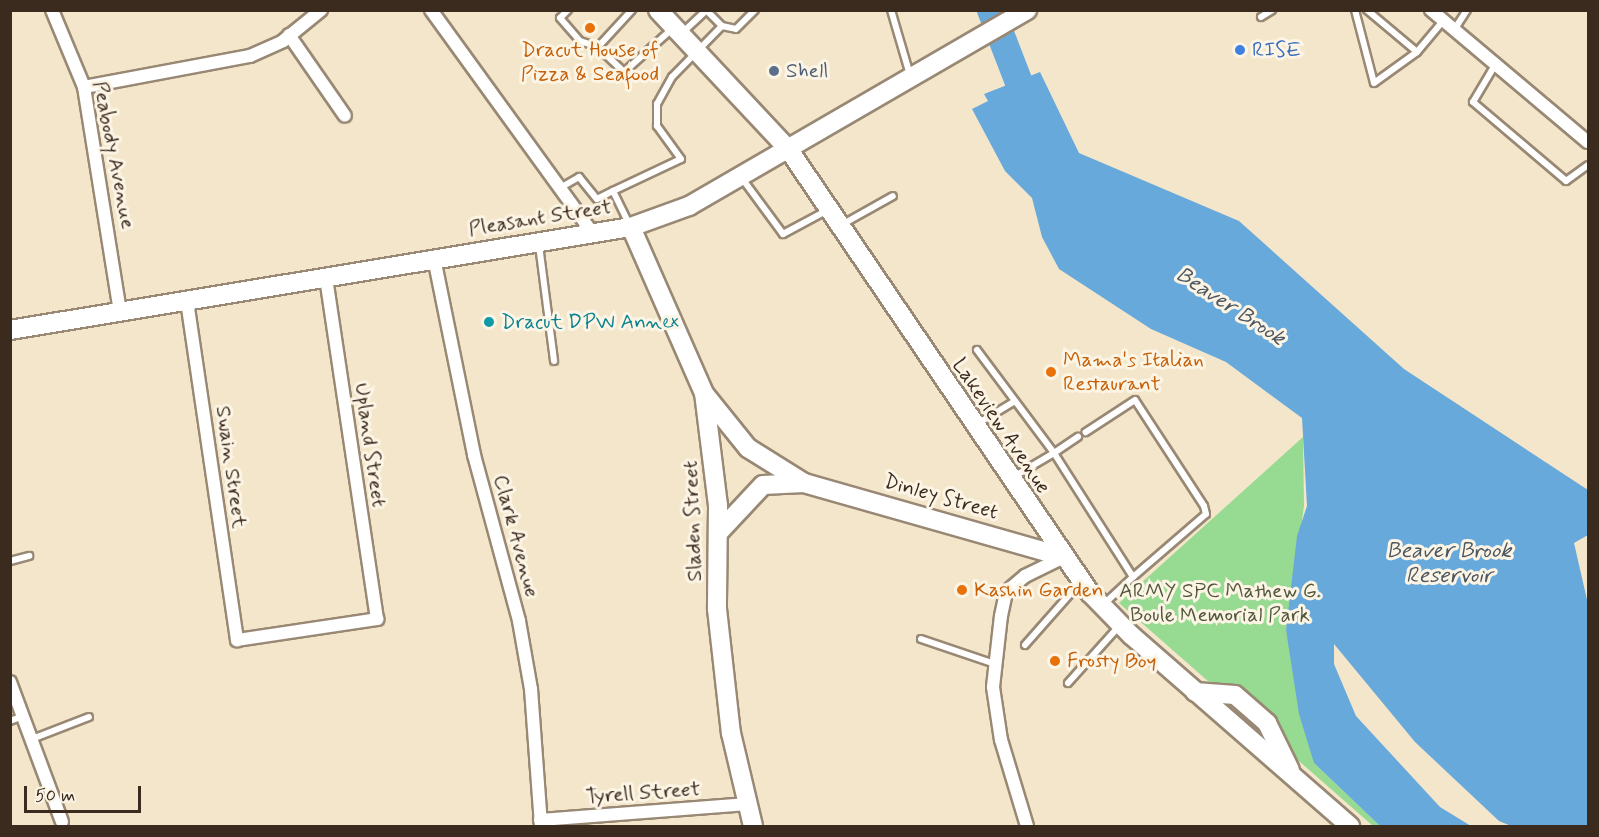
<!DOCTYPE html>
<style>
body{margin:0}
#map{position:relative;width:1599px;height:837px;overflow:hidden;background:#f4e6ca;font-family:Mynerve,sans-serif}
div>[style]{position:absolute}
.green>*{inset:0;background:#97da91}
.water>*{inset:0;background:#68a9dc}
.river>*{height:28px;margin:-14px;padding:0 14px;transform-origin:14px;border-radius:14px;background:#68a9dc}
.roads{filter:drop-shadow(2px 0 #988874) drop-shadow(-2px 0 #988874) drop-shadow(0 2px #988874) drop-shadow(0 -2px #988874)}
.lane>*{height:6px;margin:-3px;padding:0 3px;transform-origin:3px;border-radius:3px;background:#fff}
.street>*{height:12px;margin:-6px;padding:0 6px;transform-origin:6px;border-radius:6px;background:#fff}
.secondary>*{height:18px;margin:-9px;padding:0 9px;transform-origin:9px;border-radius:9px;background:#fff}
.dots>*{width:16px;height:16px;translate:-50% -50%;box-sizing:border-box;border:3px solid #fcf5e5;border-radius:50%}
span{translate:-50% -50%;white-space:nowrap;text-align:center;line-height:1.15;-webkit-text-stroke:6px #fcf5e5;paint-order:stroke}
.food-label{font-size:21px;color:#c56008}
.left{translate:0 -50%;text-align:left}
.shop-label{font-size:21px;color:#366cbe}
.service-label{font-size:21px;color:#4e5e75}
.street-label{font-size:21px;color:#3b2a1e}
.culture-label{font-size:21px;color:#0d838f}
.park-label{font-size:21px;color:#52563b}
.water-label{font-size:22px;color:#4b5660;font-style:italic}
.frame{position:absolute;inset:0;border:12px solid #3b2a1e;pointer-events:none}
.scale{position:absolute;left:24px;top:786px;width:117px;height:27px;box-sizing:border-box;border:3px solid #3b2a1e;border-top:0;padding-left:8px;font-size:18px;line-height:21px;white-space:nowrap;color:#3b2a1e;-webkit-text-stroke:4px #fcf5e5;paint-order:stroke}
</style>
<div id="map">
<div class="green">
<div style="clip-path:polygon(1303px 437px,1304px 506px,1286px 630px,1314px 763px,1380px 826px,1373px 826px,1119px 603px)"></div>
</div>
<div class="water">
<div style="clip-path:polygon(1040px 72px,1079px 153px,1239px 221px,1404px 369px,1588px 490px,1588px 535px,1574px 543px,1588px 604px,1588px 826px,1511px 826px,1499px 821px,1415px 742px,1334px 644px,1334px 664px,1356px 716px,1440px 807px,1471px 826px,1380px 826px,1314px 763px,1299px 714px,1286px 630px,1297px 536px,1307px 506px,1302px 418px,1226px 362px,1151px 329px,1059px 269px,1042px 237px,1032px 198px,1005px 171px,972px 109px,988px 101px,984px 94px)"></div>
</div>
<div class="river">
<div style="left:991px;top:10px;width:114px;rotate:68.9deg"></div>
</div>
<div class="roads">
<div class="lane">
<div style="left:568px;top:10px;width:11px;rotate:135deg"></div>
<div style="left:560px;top:18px;width:30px;rotate:49deg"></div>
<div style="left:580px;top:41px;width:19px;rotate:18deg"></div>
<div style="left:632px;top:10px;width:50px;rotate:132.6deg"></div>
<div style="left:598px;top:47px;width:36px;rotate:44deg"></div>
<div style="left:624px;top:72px;width:66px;rotate:-41.9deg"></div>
<div style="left:891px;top:10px;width:68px;rotate:73.7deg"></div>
<div style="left:1355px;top:10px;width:75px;rotate:75.4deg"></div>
<div style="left:1374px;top:83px;width:53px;rotate:-35.8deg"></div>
<div style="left:1417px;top:52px;width:40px;rotate:-50deg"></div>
<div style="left:1367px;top:10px;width:65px;rotate:40deg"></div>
<div style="left:1261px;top:17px;width:13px;rotate:-32deg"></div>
<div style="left:722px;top:26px;width:14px;rotate:12deg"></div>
<div style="left:736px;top:29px;width:27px;rotate:-45deg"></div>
<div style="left:1454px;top:30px;width:24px;rotate:-57deg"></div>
<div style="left:682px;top:33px;width:34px;rotate:-43deg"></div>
<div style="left:1495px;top:65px;width:43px;rotate:120.7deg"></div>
<div style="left:1473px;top:102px;width:122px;rotate:40.3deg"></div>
<div style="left:1566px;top:181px;width:27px;rotate:-36deg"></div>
<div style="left:741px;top:177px;width:71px;rotate:53.6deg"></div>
<div style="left:783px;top:234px;width:51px;rotate:-28.1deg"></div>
<div style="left:560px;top:188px;width:22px;rotate:-30deg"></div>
<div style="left:579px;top:177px;width:28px;rotate:51deg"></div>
<div style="left:597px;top:199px;width:18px;rotate:-27deg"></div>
<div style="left:613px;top:191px;width:37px;rotate:64deg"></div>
<div style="left:613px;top:191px;width:75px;rotate:-25.2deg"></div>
<div style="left:681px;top:159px;width:41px;rotate:-126deg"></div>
<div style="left:657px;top:126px;width:22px;rotate:-90deg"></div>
<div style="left:657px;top:104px;width:31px;rotate:-61deg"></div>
<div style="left:672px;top:77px;width:71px;rotate:-45.6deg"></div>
<div style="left:722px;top:26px;width:23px;rotate:-135deg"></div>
<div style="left:843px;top:224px;width:57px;rotate:-29.2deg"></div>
<div style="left:539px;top:245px;width:117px;rotate:82.6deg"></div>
<div style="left:977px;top:350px;width:129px;rotate:53.2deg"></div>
<div style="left:1054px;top:453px;width:29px;rotate:-34deg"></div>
<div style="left:977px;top:424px;width:44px;rotate:-31.2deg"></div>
<div style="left:1015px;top:476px;width:45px;rotate:-30.5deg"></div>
<div style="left:1054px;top:453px;width:147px;rotate:57.5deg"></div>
<div style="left:1133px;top:577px;width:96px;rotate:-40.8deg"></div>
<div style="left:1206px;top:514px;width:8px;rotate:-104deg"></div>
<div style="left:1204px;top:506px;width:126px;rotate:-123.1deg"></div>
<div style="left:1135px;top:400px;width:59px;rotate:146.9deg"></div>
<div style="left:10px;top:561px;width:20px;rotate:-15deg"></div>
<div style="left:1105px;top:603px;width:38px;rotate:-43deg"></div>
<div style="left:921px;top:639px;width:78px;rotate:18.7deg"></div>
<div style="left:1025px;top:645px;width:81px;rotate:-48.5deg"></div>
<div style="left:1068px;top:683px;width:78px;rotate:-48.1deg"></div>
<div style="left:10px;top:721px;width:14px;rotate:-21deg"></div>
<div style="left:32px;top:739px;width:61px;rotate:-21.1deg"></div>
</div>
<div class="street">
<div style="left:52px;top:10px;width:83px;rotate:67.4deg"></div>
<div style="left:84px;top:87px;width:228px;rotate:80.9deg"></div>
<div style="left:431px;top:10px;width:278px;rotate:54.1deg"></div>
<div style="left:1431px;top:10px;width:205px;rotate:40.1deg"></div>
<div style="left:289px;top:35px;width:98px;rotate:55.3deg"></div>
<div style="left:84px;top:87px;width:169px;rotate:-10.6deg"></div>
<div style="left:250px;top:56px;width:36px;rotate:-24deg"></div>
<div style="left:283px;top:41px;width:49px;rotate:-39.2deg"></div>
<div style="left:434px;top:258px;width:201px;rotate:78.5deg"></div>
<div style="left:474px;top:455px;width:172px;rotate:74.8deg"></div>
<div style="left:519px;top:621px;width:69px;rotate:80deg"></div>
<div style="left:531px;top:689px;width:137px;rotate:85.8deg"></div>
<div style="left:187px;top:301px;width:343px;rotate:81.6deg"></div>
<div style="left:237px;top:640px;width:142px;rotate:-8.5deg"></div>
<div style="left:377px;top:619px;width:347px;rotate:-98.5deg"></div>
<div style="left:10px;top:682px;width:149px;rotate:69.6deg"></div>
<div style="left:540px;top:820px;width:209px;rotate:-4.4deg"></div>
<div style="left:1027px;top:826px;width:90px;rotate:-106.8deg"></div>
<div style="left:1001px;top:740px;width:54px;rotate:-98.6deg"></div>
<div style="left:993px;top:687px;width:71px;rotate:-83.6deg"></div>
<div style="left:1001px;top:616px;width:25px;rotate:-78deg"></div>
<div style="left:1006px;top:592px;width:25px;rotate:-40deg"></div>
<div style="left:1025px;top:576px;width:43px;rotate:-26deg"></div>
</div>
<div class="secondary">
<div style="left:658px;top:10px;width:192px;rotate:46.9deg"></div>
<div style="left:789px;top:150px;width:536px;rotate:55.81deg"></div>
<div style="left:1090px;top:593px;width:59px;rotate:45.7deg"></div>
<div style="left:1131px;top:635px;width:291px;rotate:41.1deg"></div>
<div style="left:631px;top:227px;width:181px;rotate:66.3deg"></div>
<div style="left:704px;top:393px;width:114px;rotate:82.9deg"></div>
<div style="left:718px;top:506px;width:103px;rotate:90.6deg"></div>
<div style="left:717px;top:609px;width:125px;rotate:83.6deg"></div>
<div style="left:731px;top:733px;width:96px;rotate:76.7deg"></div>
<div style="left:10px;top:330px;width:629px;rotate:-9.42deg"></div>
<div style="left:631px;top:227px;width:62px;rotate:-19.9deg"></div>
<div style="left:689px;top:206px;width:391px;rotate:-30.1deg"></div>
<div style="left:706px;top:396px;width:67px;rotate:51.1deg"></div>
<div style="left:748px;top:448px;width:66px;rotate:32deg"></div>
<div style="left:719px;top:532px;width:64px;rotate:-46.9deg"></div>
<div style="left:763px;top:485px;width:41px;rotate:-2.8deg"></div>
<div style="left:804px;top:483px;width:270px;rotate:15.9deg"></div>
<div style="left:1195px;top:692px;width:40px;rotate:4.3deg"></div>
<div style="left:1235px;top:695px;width:43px;rotate:41.2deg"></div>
<div style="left:1267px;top:723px;width:52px;rotate:63.9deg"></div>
</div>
</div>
<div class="dots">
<div style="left:590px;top:28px;background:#e8710a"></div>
<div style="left:1240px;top:50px;background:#3f7fe0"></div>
<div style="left:774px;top:71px;background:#5c6f8a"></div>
<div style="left:489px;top:322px;background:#0f9aa8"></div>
<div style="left:1051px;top:372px;background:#e8710a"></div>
<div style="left:962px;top:590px;background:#e8710a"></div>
<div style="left:1055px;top:661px;background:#e8710a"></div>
</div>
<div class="food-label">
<span style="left:590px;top:62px">Dracut House of<br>Pizza &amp; Seafood</span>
<span class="left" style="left:1063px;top:372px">Mama's Italian<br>Restaurant</span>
<span class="left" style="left:974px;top:590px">Kashin Garden</span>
<span class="left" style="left:1067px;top:661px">Frosty Boy</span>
</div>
<div class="shop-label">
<span class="left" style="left:1252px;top:50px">RISE</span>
</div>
<div class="service-label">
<span class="left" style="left:786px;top:71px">Shell</span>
</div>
<div class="street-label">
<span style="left:114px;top:155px;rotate:79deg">Peabody Avenue</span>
<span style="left:540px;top:218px;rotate:-9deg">Pleasant Street</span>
<span style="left:1001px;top:426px;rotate:56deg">Lakeview Avenue</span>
<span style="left:370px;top:445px;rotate:82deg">Upland Street</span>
<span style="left:231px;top:467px;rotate:82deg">Swain Street</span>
<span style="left:941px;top:497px;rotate:16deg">Dinley Street</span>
<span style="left:693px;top:521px;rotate:-92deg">Sladen Street</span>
<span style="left:516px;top:536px;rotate:75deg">Clark Avenue</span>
<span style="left:643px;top:793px;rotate:-4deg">Tyrell Street</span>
</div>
<div class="culture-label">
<span class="left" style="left:501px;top:322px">Dracut DPW Annex</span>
</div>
<div class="park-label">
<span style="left:1220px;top:603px">ARMY SPC Mathew G.<br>Boule Memorial Park</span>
</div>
<div class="water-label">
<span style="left:1230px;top:307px;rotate:33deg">Beaver Brook</span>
<span style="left:1449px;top:564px">Beaver Brook<br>Reservoir</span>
</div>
<div class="frame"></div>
<div class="scale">50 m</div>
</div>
